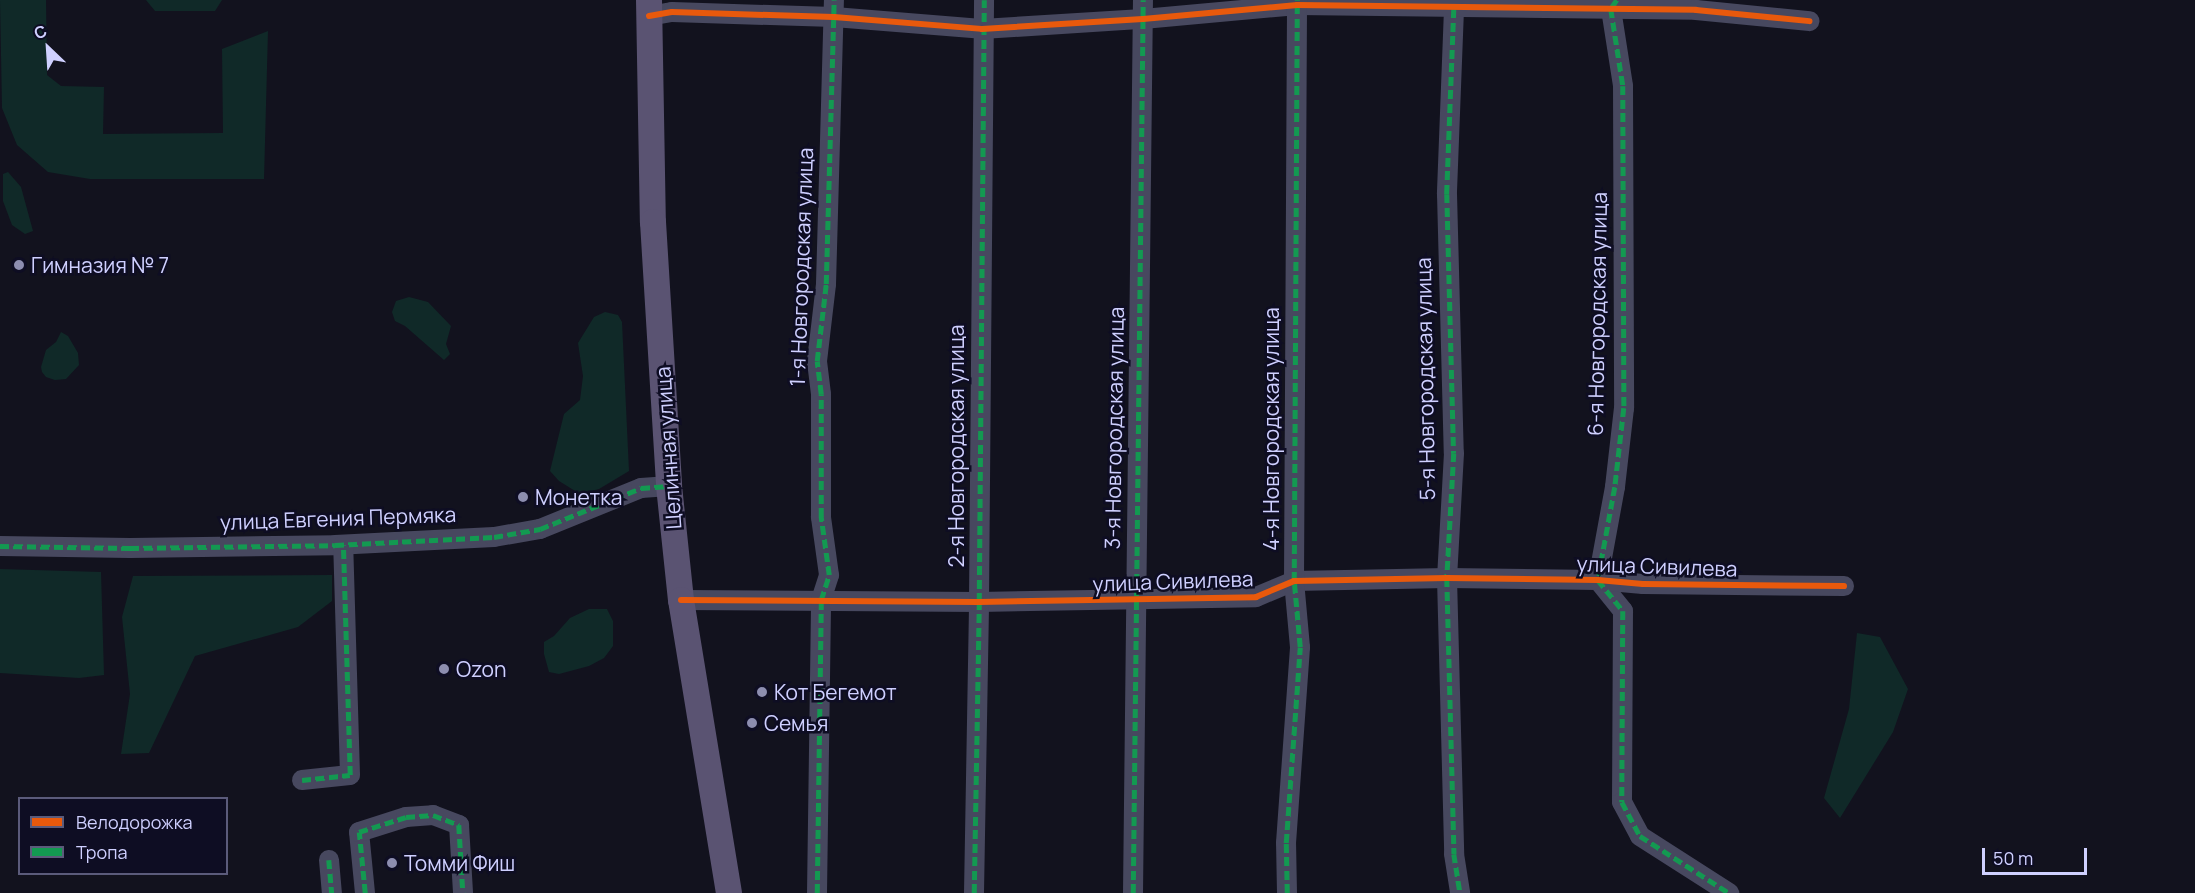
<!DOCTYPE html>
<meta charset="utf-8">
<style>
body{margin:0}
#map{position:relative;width:2195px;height:893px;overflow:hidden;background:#12121e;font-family:Manrope,sans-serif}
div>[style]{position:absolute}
.green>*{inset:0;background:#102928}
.minor>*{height:20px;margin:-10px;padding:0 10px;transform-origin:10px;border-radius:10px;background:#47485f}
.major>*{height:26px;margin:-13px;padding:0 13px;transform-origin:13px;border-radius:13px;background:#5a5372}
.quiet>*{height:4.5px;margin-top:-2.25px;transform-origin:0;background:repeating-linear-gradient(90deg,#139951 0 9px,transparent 0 13.5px)}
.cycleway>*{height:6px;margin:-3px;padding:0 3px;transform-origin:3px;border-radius:3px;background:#e8590c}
.dots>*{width:16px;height:16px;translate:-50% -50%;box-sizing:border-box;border:3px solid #0e0d23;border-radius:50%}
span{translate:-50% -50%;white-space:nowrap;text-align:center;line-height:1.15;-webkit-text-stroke:5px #0e0d23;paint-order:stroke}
.poi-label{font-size:21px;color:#cfd0ff}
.left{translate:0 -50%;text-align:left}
.street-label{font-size:21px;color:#cfd0ff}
.legend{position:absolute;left:18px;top:797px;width:210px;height:78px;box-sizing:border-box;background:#0e0d23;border:2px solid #5b5b7b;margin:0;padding:8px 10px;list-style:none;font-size:18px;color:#cfd0ff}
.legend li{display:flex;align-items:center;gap:12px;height:30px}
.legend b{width:30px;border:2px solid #5b5b7b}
.north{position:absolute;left:18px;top:18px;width:60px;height:60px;-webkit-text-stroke:4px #0e0d23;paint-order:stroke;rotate:335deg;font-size:16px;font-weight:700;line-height:24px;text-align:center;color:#cfd0ff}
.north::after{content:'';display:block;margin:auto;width:21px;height:27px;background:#cfd0ff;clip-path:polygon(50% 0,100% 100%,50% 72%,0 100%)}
.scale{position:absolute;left:1982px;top:848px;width:105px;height:27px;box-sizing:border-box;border:3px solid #cfd0ff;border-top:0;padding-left:8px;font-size:18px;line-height:21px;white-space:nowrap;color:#cfd0ff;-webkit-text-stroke:4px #0e0d23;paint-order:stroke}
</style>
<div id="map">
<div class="green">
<div style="clip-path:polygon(0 0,46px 0,47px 75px,61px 86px,104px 87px,103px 134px,223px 133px,222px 49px,268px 31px,264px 179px,90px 179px,48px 172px,17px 145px,2px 108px)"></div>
<div style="clip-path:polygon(146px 0,222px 0,215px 11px,155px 11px)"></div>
<div style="clip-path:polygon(8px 172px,21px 187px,33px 231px,25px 234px,12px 225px,3px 201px,3px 174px)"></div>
<div style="clip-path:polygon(409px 297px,428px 302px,451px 326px,446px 344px,450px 354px,444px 360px,405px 326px,395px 321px,392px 312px,396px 301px)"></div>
<div style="clip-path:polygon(605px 312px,618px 315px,622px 322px,629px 471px,599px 489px,580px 494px,559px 481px,550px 471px,564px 414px,580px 400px,583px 376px,578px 343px,594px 317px)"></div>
<div style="clip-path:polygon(61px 332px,68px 336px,78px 353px,79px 365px,66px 379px,55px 380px,46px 377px,42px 372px,41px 367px,46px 350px,56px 342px)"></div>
<div style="clip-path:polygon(0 569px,101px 572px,104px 675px,79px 678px,0 673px)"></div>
<div style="clip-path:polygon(332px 575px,332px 601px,298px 627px,195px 656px,149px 753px,121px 754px,130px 694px,122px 617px,133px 576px)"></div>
<div style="clip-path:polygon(589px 609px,607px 609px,613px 621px,613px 646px,604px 658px,589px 666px,559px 674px,549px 672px,544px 654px,544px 642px,554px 636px,570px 618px)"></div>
<div style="clip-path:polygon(1857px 633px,1880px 637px,1908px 689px,1893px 732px,1840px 818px,1824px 798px,1849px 709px)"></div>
</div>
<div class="minor">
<div style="left:1617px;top:0;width:11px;rotate:124deg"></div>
<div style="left:1611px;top:9px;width:78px;rotate:81.1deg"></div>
<div style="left:1623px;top:86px;width:322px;rotate:89.8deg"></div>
<div style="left:1624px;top:408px;width:80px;rotate:96.5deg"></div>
<div style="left:1615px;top:487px;width:95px;rotate:100.4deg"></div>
<div style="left:1598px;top:580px;width:40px;rotate:51deg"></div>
<div style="left:1623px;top:611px;width:191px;rotate:90.3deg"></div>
<div style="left:1622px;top:802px;width:38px;rotate:62deg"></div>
<div style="left:1640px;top:836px;width:106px;rotate:32.6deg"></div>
<div style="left:1454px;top:9px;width:185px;rotate:92.2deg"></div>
<div style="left:1447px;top:194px;width:259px;rotate:88.5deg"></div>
<div style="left:1454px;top:453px;width:125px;rotate:93.2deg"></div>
<div style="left:1447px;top:578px;width:276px;rotate:88.5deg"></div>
<div style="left:1454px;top:854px;width:39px;rotate:81deg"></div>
<div style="left:649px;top:16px;width:23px;rotate:-10deg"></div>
<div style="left:672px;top:12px;width:162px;rotate:1.8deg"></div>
<div style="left:834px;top:17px;width:148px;rotate:4.6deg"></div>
<div style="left:982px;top:29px;width:161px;rotate:-3.6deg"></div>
<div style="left:1143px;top:19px;width:155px;rotate:-5.2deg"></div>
<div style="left:1297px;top:5px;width:399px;rotate:0.7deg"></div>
<div style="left:1696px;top:10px;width:114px;rotate:5.6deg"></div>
<div style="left:0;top:546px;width:130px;rotate:0.9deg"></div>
<div style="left:130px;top:548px;width:205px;rotate:-0.8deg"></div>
<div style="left:335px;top:545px;width:159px;rotate:-2.9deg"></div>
<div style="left:494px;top:537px;width:47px;rotate:-9.9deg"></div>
<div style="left:540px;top:529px;width:109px;rotate:-22.1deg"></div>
<div style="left:641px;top:488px;width:28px;rotate:-4deg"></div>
<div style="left:681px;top:600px;width:298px;rotate:0.4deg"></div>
<div style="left:979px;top:602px;width:277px;rotate:-1deg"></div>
<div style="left:1256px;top:597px;width:41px;rotate:-22.8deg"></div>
<div style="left:1294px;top:581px;width:153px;rotate:-1.1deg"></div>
<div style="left:1447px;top:578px;width:151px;rotate:0.8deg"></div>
<div style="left:1598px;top:580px;width:45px;rotate:5.1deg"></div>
<div style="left:1643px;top:584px;width:201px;rotate:0.6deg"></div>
<div style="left:302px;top:780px;width:48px;rotate:-5.9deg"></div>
<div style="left:350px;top:775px;width:230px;rotate:-91.7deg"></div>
<div style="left:329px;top:860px;width:33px;rotate:85deg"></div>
<div style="left:365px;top:893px;width:61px;rotate:-95.6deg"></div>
<div style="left:359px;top:832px;width:49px;rotate:-17.7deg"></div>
<div style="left:406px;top:817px;width:27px;rotate:-4deg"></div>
<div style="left:433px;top:815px;width:28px;rotate:21deg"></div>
<div style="left:459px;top:825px;width:68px;rotate:86.6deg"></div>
<div style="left:817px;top:893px;width:293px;rotate:-89.2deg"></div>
<div style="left:821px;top:600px;width:26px;rotate:-72deg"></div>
<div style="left:829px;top:575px;width:59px;rotate:-97.9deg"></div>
<div style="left:821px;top:517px;width:123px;rotate:-90deg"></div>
<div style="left:821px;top:394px;width:33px;rotate:-97deg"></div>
<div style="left:817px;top:361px;width:78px;rotate:-83.3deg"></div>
<div style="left:826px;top:284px;width:284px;rotate:-88.4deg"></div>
<div style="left:974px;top:893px;width:291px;rotate:-89deg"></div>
<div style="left:979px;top:602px;width:602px;rotate:-89.52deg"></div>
<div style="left:1133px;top:893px;width:893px;rotate:-89.36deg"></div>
<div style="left:1287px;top:893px;width:50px;rotate:-91.1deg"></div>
<div style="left:1286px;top:843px;width:196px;rotate:-85.9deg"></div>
<div style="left:1300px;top:647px;width:66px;rotate:-95.2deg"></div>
<div style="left:1294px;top:581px;width:581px;rotate:-89.7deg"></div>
</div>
<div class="major">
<div style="left:649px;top:0;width:222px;rotate:89deg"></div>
<div style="left:653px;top:222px;width:264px;rotate:86.5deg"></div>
<div style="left:669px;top:486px;width:115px;rotate:84deg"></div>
<div style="left:681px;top:600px;width:297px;rotate:80.7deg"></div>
</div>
<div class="quiet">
<div style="left:1617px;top:0;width:11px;rotate:124deg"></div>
<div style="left:1611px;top:9px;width:78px;rotate:81.1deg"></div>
<div style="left:1623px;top:86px;width:322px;rotate:89.8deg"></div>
<div style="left:1624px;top:408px;width:80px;rotate:96.5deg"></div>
<div style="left:1615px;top:487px;width:95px;rotate:100.4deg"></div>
<div style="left:1598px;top:580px;width:40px;rotate:51deg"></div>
<div style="left:1623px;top:611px;width:191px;rotate:90.3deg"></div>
<div style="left:1622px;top:802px;width:38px;rotate:62deg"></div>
<div style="left:1640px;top:836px;width:106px;rotate:32.6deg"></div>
<div style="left:1454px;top:9px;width:185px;rotate:92.2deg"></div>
<div style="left:1447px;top:194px;width:259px;rotate:88.5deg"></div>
<div style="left:1454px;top:453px;width:125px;rotate:93.2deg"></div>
<div style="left:1447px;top:578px;width:276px;rotate:88.5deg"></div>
<div style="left:1454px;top:854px;width:39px;rotate:81deg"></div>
<div style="left:0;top:546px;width:130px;rotate:0.9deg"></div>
<div style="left:130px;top:548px;width:205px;rotate:-0.8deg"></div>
<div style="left:335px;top:545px;width:159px;rotate:-2.9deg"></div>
<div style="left:494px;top:537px;width:47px;rotate:-9.9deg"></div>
<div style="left:540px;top:529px;width:109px;rotate:-22.1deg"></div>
<div style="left:641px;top:488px;width:28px;rotate:-4deg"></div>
<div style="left:302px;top:780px;width:48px;rotate:-5.9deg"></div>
<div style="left:350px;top:775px;width:230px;rotate:-91.7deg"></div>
<div style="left:329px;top:860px;width:33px;rotate:85deg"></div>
<div style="left:365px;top:893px;width:61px;rotate:-95.6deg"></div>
<div style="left:359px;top:832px;width:49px;rotate:-17.7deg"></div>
<div style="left:406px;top:817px;width:27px;rotate:-4deg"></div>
<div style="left:433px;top:815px;width:28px;rotate:21deg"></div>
<div style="left:459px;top:825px;width:68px;rotate:86.6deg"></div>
<div style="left:817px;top:893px;width:293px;rotate:-89.2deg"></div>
<div style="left:821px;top:600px;width:26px;rotate:-72deg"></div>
<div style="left:829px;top:575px;width:59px;rotate:-97.9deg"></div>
<div style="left:821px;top:517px;width:123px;rotate:-90deg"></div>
<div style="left:821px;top:394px;width:33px;rotate:-97deg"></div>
<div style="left:817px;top:361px;width:78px;rotate:-83.3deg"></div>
<div style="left:826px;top:284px;width:284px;rotate:-88.4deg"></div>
<div style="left:974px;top:893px;width:291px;rotate:-89deg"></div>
<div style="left:979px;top:602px;width:602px;rotate:-89.52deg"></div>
<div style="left:1133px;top:893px;width:893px;rotate:-89.36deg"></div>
<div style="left:1287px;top:893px;width:50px;rotate:-91.1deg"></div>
<div style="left:1286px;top:843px;width:196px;rotate:-85.9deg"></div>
<div style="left:1300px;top:647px;width:66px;rotate:-95.2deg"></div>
<div style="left:1294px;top:581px;width:581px;rotate:-89.7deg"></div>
</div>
<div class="cycleway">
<div style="left:649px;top:16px;width:23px;rotate:-10deg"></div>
<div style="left:672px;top:12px;width:162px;rotate:1.8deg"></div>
<div style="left:834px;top:17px;width:148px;rotate:4.6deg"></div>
<div style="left:982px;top:29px;width:161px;rotate:-3.6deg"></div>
<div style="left:1143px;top:19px;width:155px;rotate:-5.2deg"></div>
<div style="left:1297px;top:5px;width:399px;rotate:0.7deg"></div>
<div style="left:1696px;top:10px;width:114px;rotate:5.6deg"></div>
<div style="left:681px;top:600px;width:298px;rotate:0.4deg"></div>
<div style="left:979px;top:602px;width:277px;rotate:-1deg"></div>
<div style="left:1256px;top:597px;width:41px;rotate:-22.8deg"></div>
<div style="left:1294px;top:581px;width:153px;rotate:-1.1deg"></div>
<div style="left:1447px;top:578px;width:151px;rotate:0.8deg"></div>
<div style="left:1598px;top:580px;width:45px;rotate:5.1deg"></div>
<div style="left:1643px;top:584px;width:201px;rotate:0.6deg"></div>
</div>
<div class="dots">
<div style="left:19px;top:265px;background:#8d8eb0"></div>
<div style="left:523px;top:497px;background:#8d8eb0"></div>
<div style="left:444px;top:669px;background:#8d8eb0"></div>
<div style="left:762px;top:692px;background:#8d8eb0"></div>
<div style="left:752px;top:723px;background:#8d8eb0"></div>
<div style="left:392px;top:863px;background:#8d8eb0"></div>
</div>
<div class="poi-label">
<span class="left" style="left:31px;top:265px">Гимназия № 7</span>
<span class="left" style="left:535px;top:497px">Монетка</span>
<span class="left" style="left:456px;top:669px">Ozon</span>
<span class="left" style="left:774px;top:692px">Кот Бегемот</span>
<span class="left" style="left:764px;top:723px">Семья</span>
<span class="left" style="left:404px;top:863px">Томми Фиш</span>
</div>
<div class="street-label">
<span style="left:801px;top:267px;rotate:-88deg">1-я Новгородская улица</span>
<span style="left:1597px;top:314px;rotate:-89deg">6-я Новгородская улица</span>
<span style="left:1425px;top:379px;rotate:-91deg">5-я Новгородская улица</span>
<span style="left:1114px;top:428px;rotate:-89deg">3-я Новгородская улица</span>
<span style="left:1271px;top:429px;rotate:-90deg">4-я Новгородская улица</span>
<span style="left:956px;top:446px;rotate:-90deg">2-я Новгородская улица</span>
<span style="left:668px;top:448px;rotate:-94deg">Целинная улица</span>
<span style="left:338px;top:518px;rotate:-2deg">улица Евгения Пермяка</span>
<span style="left:1657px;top:566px;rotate:2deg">улица Сивилева</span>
<span style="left:1173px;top:581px;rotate:-2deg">улица Сивилева</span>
</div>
<ul class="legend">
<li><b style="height:8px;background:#e8590c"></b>Велодорожка</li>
<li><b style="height:8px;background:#139951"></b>Тропа</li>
</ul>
<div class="north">С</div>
<div class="scale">50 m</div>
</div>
